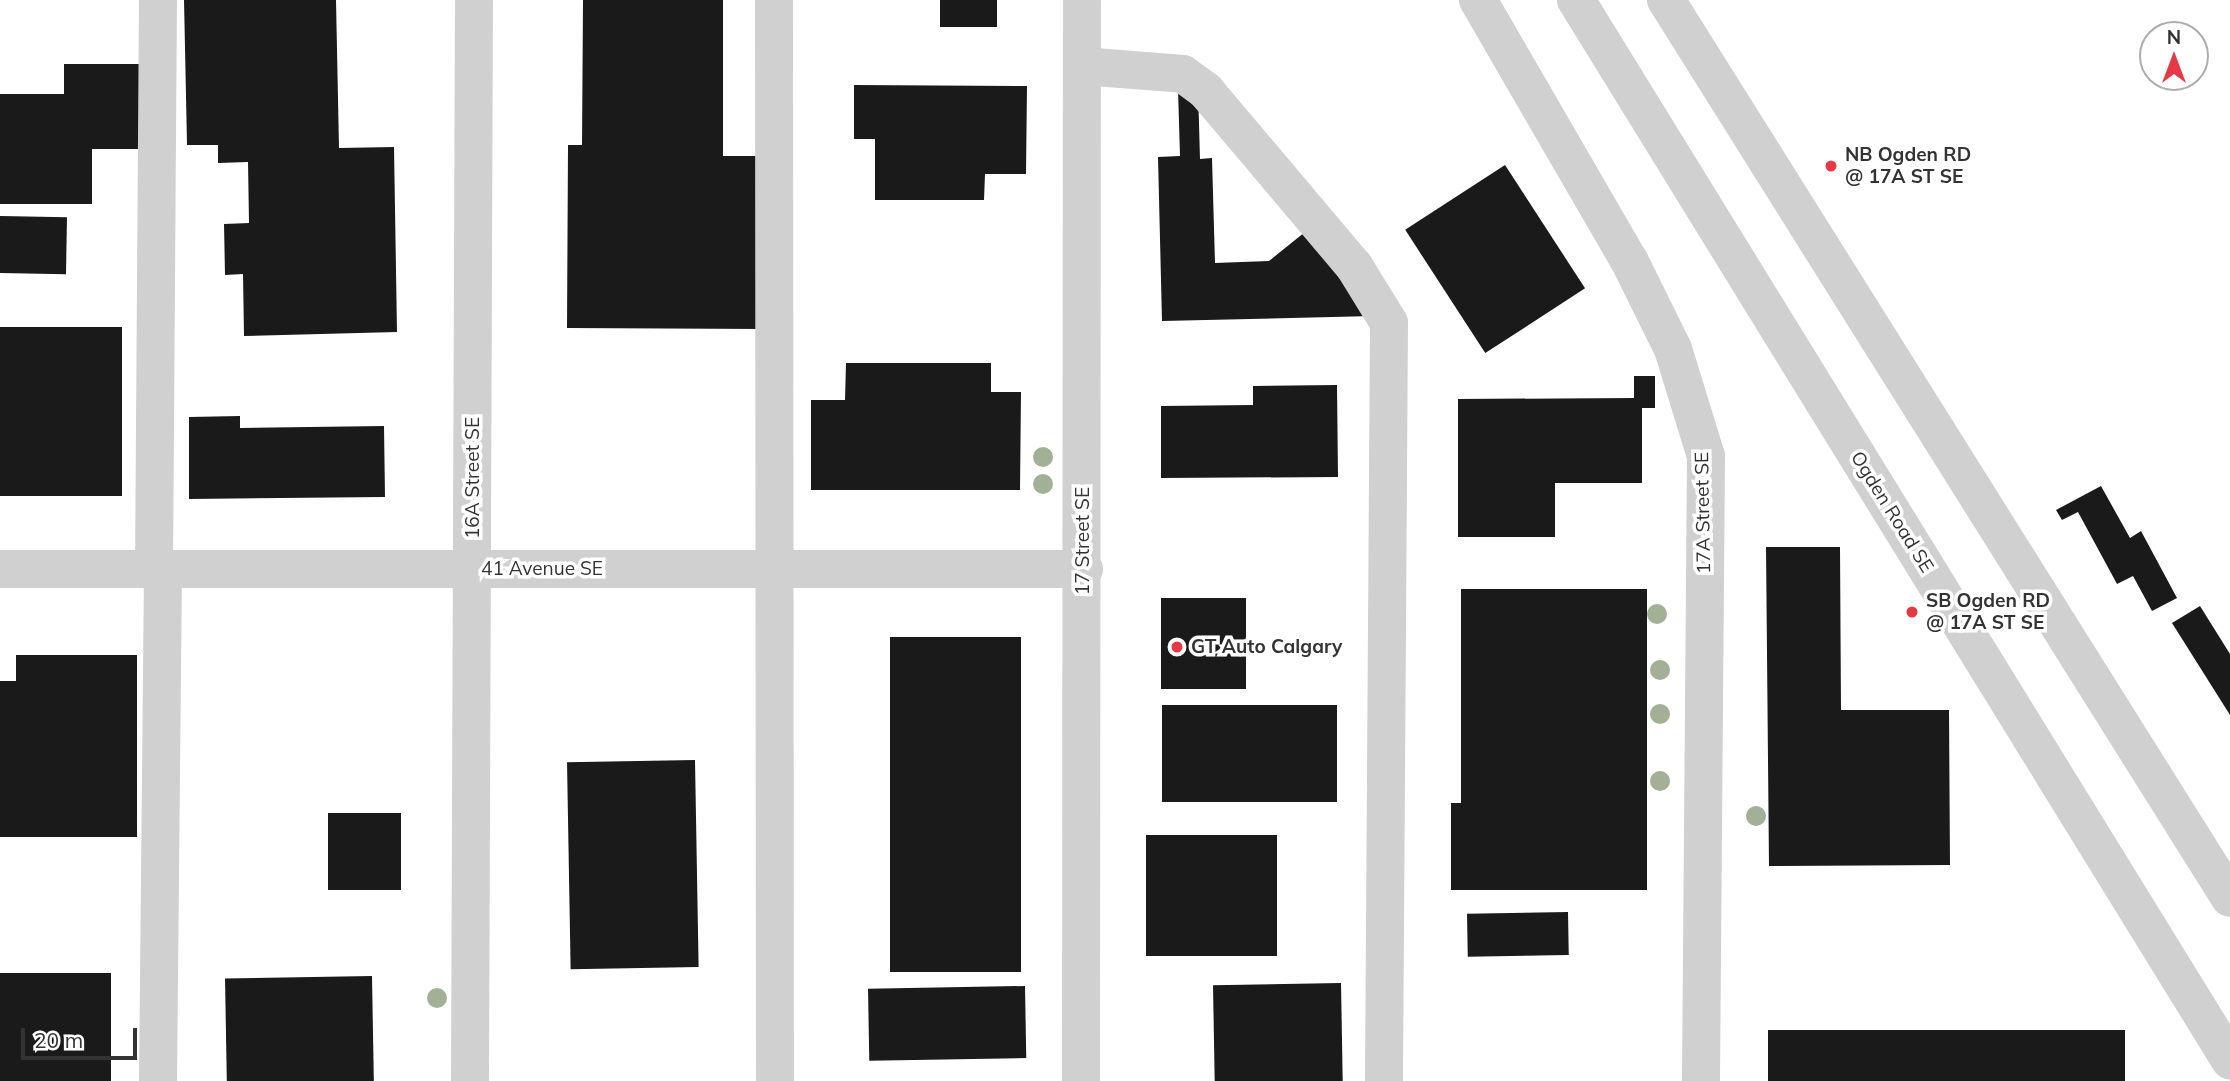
<!DOCTYPE html>
<style>
body{margin:0}
#map{position:relative;width:2230px;height:1081px;overflow:hidden;background:#fff;font-family:Mulish,sans-serif}
div>[style]{position:absolute}
.building>*{inset:0;background:#1a1a1a;transform-origin:0 0}
.minor>*{height:38px;margin:-19px;padding:0 19px;transform-origin:19px;border-radius:19px;background:#d0d0d0}
.trees>*{width:20px;height:20px;margin:-10px;border-radius:50%;background:#a2b095}
.dots>*{width:19px;height:19px;translate:-50% -50%;box-sizing:border-box;border:4px solid #fff;border-radius:50%}
span{translate:-50% -50%;white-space:nowrap;text-align:center;line-height:1.15;-webkit-text-stroke:7px #fff;paint-order:stroke}
.poi-label{font-size:19px;color:#333;font-weight:700}
.left{translate:0 -50%;text-align:left}
.street-label{font-size:19px;color:#333}
.north{position:absolute;left:2139px;top:21px;width:70px;height:70px;box-sizing:border-box;background:#fff;border:2px solid #adadad;border-radius:50%;rotate:0deg;font-size:19px;font-weight:700;line-height:28px;text-align:center;color:#333}
.north::after{content:'';display:block;margin:auto;width:24px;height:32px;background:#e63946;clip-path:polygon(50% 0,100% 100%,50% 72%,0 100%)}
.scale{position:absolute;left:21px;top:1028px;width:116px;height:32px;box-sizing:border-box;border:4px solid #333;border-top:0;padding-left:9px;font-size:21px;line-height:24px;white-space:nowrap;color:#333;-webkit-text-stroke:5px #fff;paint-order:stroke}
</style>
<div id="map">
<div class="building">
<div style="clip-path:polygon(184px 0,336px 0,339px 148px,394px 147px,397px 332px,244px 336px,243px 274px,225px 275px,224px 224px,249px 223px,248px 162px,218px 163px,218px 145px,187px 145px)"></div>
<div style="clip-path:polygon(583px 0,723px 0,723px 156px,764px 156px,764px 329px,567px 328px,568px 145px,582px 145px)"></div>
<div style="left:940px;top:0;width:57px;height:27px"></div>
<div style="clip-path:polygon(64px 64px,150px 64px,150px 149px,92px 149px,92px 204px,0 204px,0 94px,64px 94px)"></div>
<div style="clip-path:polygon(854px 85px,1027px 86px,1026px 174px,985px 174px,984px 200px,875px 200px,875px 139px,854px 139px)"></div>
<div style="clip-path:polygon(1198px 88px,1200px 159px,1212px 158px,1215px 263px,1269px 261px,1305px 232px,1374px 316px,1162px 321px,1158px 157px,1180px 156px,1178px 89px)"></div>
<div style="left:1505px;top:165px;width:147px;height:119px;rotate:57deg"></div>
<div style="left:0;top:216px;width:67px;height:57px;rotate:1deg"></div>
<div style="left:122px;top:327px;width:169px;height:122px;rotate:90deg"></div>
<div style="clip-path:polygon(846px 363px,991px 363px,991px 392px,1021px 392px,1020px 490px,811px 490px,811px 400px,845px 400px)"></div>
<div style="clip-path:polygon(1634px 376px,1655px 376px,1655px 408px,1642px 408px,1642px 483px,1555px 483px,1555px 537px,1458px 537px,1458px 399px,1634px 398px)"></div>
<div style="clip-path:polygon(1337px 385px,1338px 477px,1161px 478px,1161px 406px,1253px 405px,1253px 386px)"></div>
<div style="clip-path:polygon(240px 416px,240px 428px,384px 426px,385px 497px,189px 499px,189px 417px)"></div>
<div style="clip-path:polygon(2101px 486px,2130px 538px,2141px 531px,2177px 598px,2152px 611px,2133px 576px,2117px 584px,2078px 512px,2062px 520px,2056px 510px)"></div>
<div style="clip-path:polygon(1766px 547px,1840px 547px,1841px 710px,1949px 710px,1950px 865px,1769px 866px)"></div>
<div style="clip-path:polygon(1461px 589px,1647px 589px,1647px 890px,1451px 890px,1451px 803px,1461px 803px)"></div>
<div style="left:1161px;top:598px;width:85px;height:91px"></div>
<div style="clip-path:polygon(2200px 606px,2230px 654px,2230px 715px,2172px 623px)"></div>
<div style="left:890px;top:637px;width:131px;height:335px"></div>
<div style="clip-path:polygon(16px 655px,137px 655px,137px 837px,0 837px,0 681px,16px 681px)"></div>
<div style="left:1337px;top:705px;width:97px;height:175px;rotate:90deg"></div>
<div style="left:695px;top:760px;width:207px;height:128px;rotate:89deg"></div>
<div style="left:328px;top:813px;width:73px;height:77px"></div>
<div style="left:1277px;top:835px;width:121px;height:131px;rotate:90deg"></div>
<div style="left:1568px;top:912px;width:43px;height:101px;rotate:89deg"></div>
<div style="left:0;top:973px;width:111px;height:108px"></div>
<div style="left:372px;top:976px;width:105px;height:147px;rotate:89deg"></div>
<div style="left:1341px;top:983px;width:98px;height:128px;rotate:89deg"></div>
<div style="left:1025px;top:986px;width:72px;height:157px;rotate:89deg"></div>
<div style="left:1768px;top:1030px;width:357px;height:51px"></div>
</div>
<div class="minor">
<div style="left:774px;top:0;width:1081px;rotate:89.95deg"></div>
<div style="left:1478px;top:0;width:301px;rotate:59.9deg"></div>
<div style="left:1629px;top:260px;width:99px;rotate:63.7deg"></div>
<div style="left:1673px;top:349px;width:112px;rotate:72.9deg"></div>
<div style="left:1706px;top:456px;width:625px;rotate:90.46deg"></div>
<div style="left:1576px;top:0;width:1246px;rotate:58.33deg"></div>
<div style="left:1666px;top:0;width:1060px;rotate:57.87deg"></div>
<div style="left:1082px;top:66px;width:101px;rotate:4.5deg"></div>
<div style="left:1183px;top:74px;width:29px;rotate:36deg"></div>
<div style="left:1206px;top:91px;width:229px;rotate:49.8deg"></div>
<div style="left:1354px;top:266px;width:67px;rotate:58.4deg"></div>
<div style="left:1389px;top:323px;width:758px;rotate:90.38deg"></div>
<div style="left:0;top:569px;width:1084px"></div>
<div style="left:154px;top:569px;width:569px;rotate:-89.6deg"></div>
<div style="left:158px;top:1081px;width:512px;rotate:-89.44deg"></div>
<div style="left:470px;top:1081px;width:1081px;rotate:-89.79deg"></div>
<div style="left:1081px;top:1081px;width:1081px;rotate:-89.95deg"></div>
</div>
<div class="trees">
<div style="left:1043px;top:457px"></div>
<div style="left:1043px;top:484px"></div>
<div style="left:1657px;top:614px"></div>
<div style="left:1660px;top:670px"></div>
<div style="left:1660px;top:714px"></div>
<div style="left:1660px;top:781px"></div>
<div style="left:1756px;top:816px"></div>
<div style="left:437px;top:998px"></div>
</div>
<div class="dots">
<div style="left:1831px;top:166px;background:#e63946"></div>
<div style="left:1912px;top:612px;background:#e63946"></div>
<div style="left:1177px;top:647px;background:#e63946"></div>
</div>
<div class="poi-label">
<span class="left" style="left:1845px;top:166px">NB Ogden RD<br>@ 17A ST SE</span>
<span class="left" style="left:1926px;top:612px">SB Ogden RD<br>@ 17A ST SE</span>
<span class="left" style="left:1191px;top:647px">GT Auto Calgary</span>
</div>
<div class="street-label">
<span style="left:473px;top:478px;rotate:-90deg">16A Street SE</span>
<span style="left:1892px;top:512px;rotate:58deg">Ogden Road SE</span>
<span style="left:1703px;top:513px;rotate:-91deg">17A Street SE</span>
<span style="left:1083px;top:541px;rotate:-90deg">17 Street SE</span>
<span style="left:542px;top:569px">41 Avenue SE</span>
</div>
<div class="north">N</div>
<div class="scale">20 m</div>
</div>
